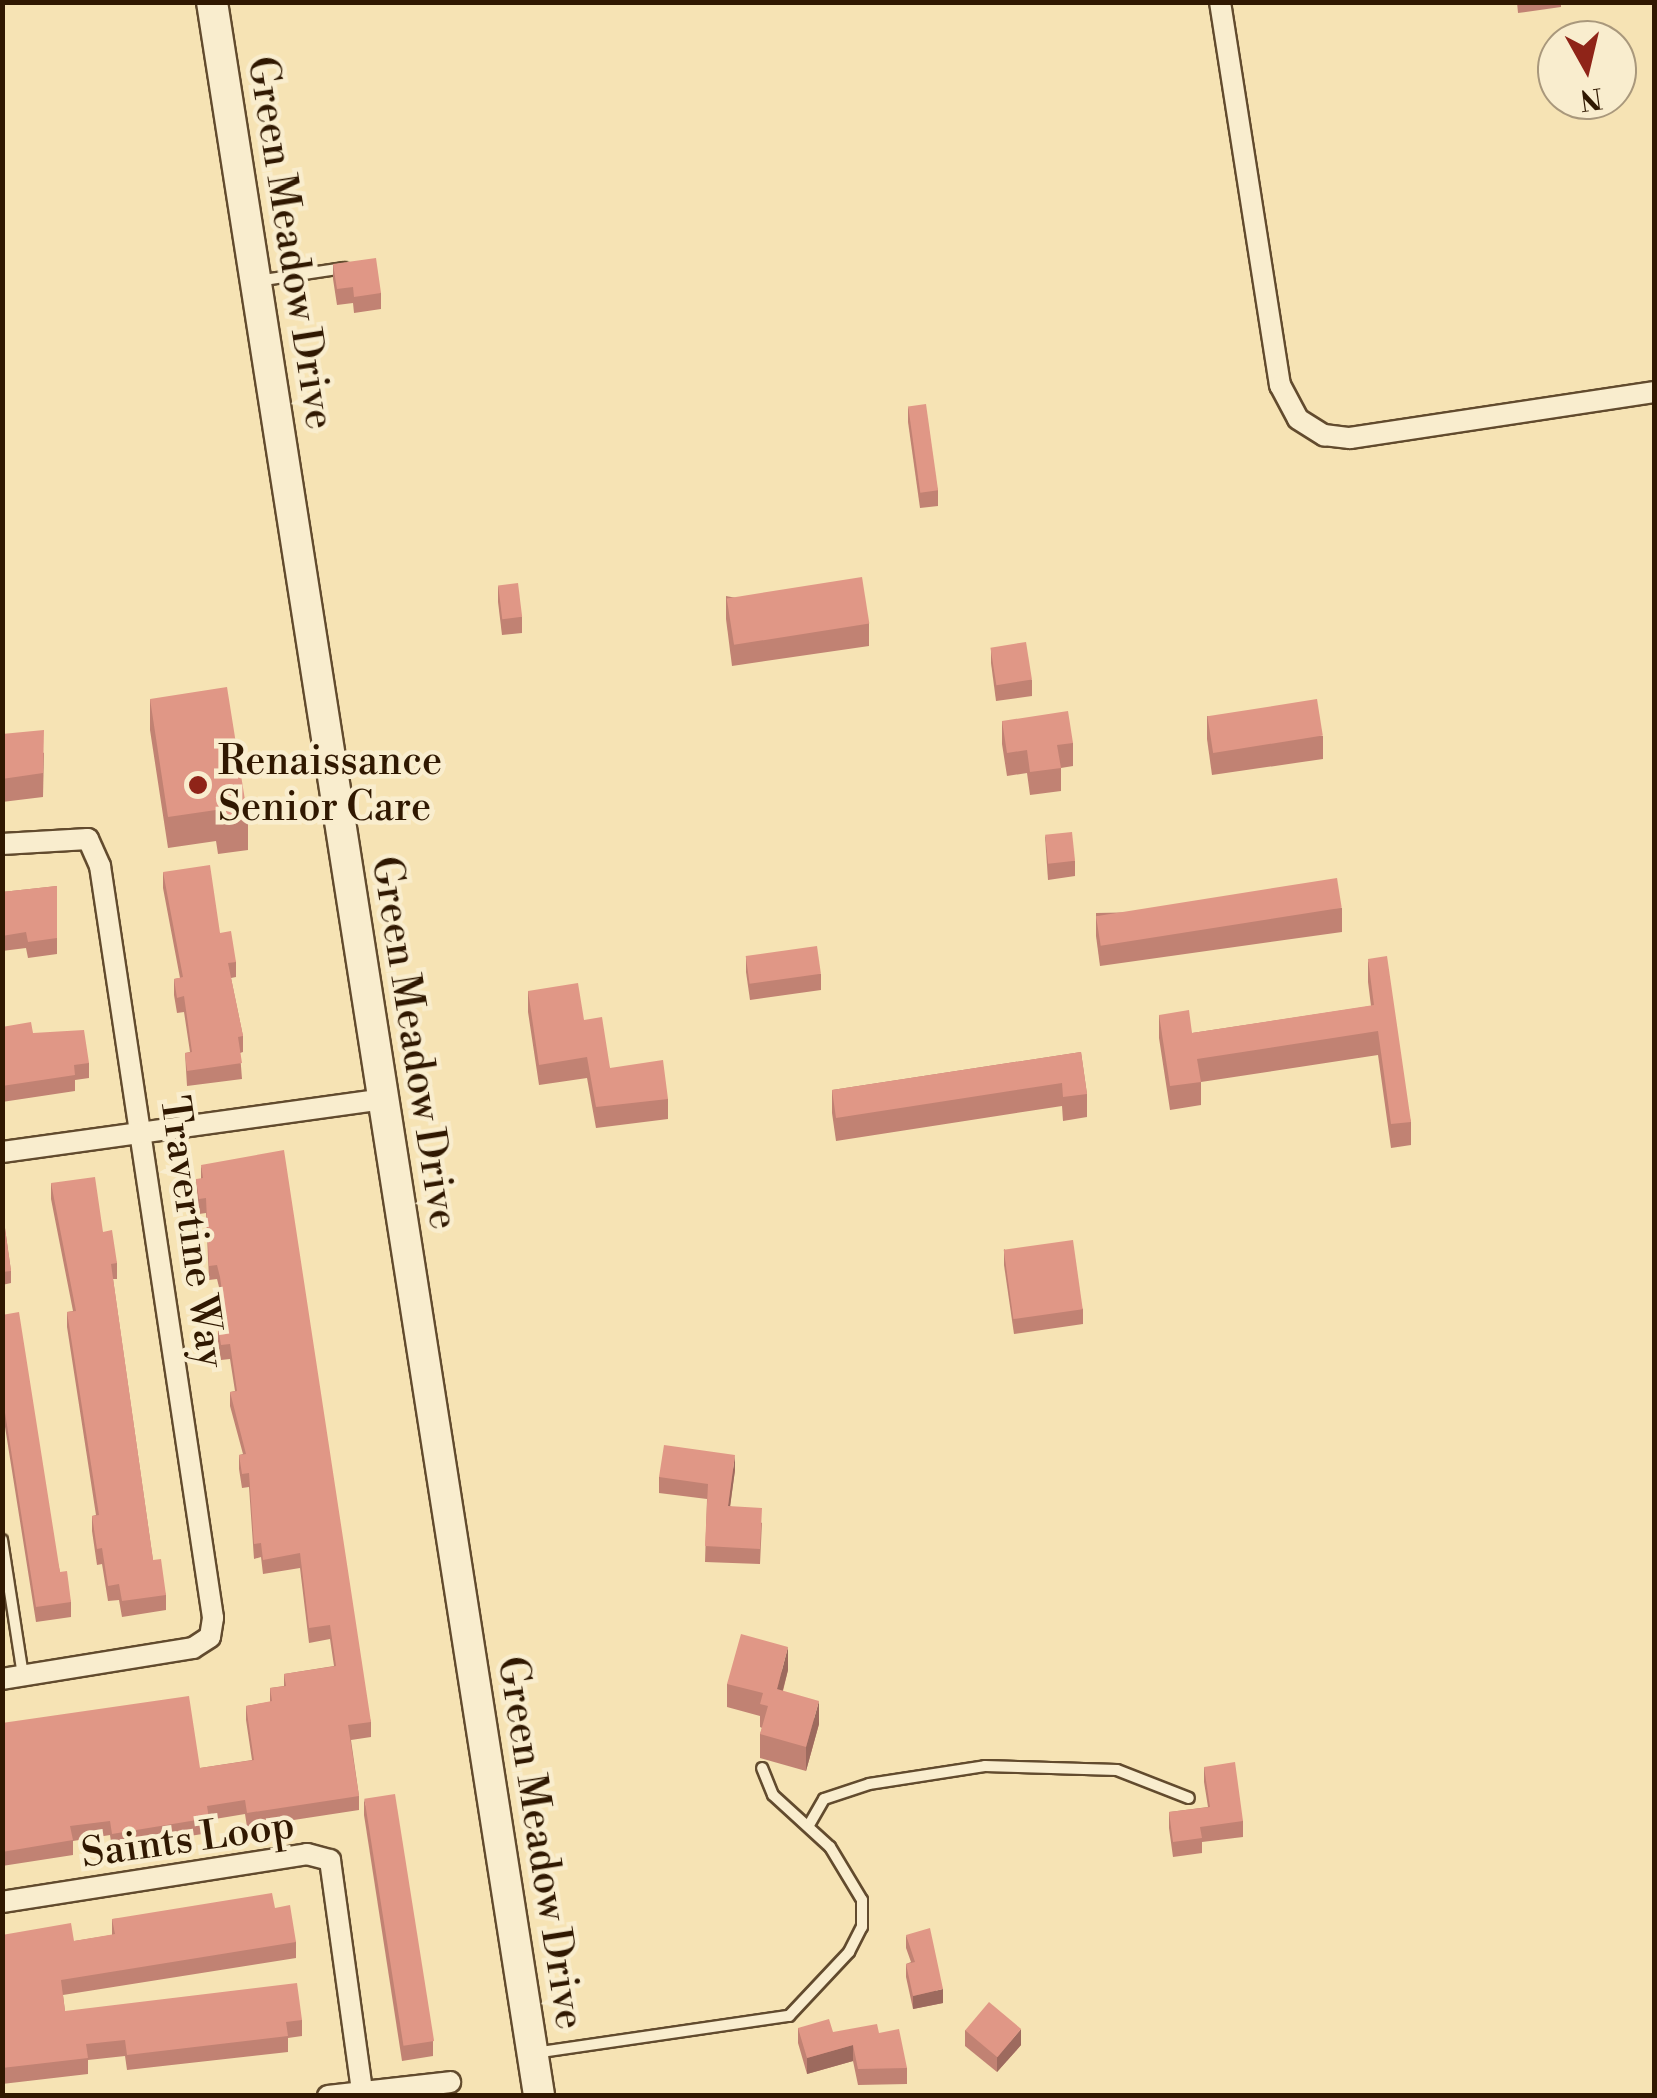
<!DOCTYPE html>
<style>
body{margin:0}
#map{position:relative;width:1657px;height:2098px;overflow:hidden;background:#f6e3b4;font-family:"Libre Bodoni",serif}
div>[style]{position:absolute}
.roads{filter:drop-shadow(2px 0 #624b2e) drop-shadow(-2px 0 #624b2e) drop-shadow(0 2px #624b2e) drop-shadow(0 -2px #624b2e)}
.lane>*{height:10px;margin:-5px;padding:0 5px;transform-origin:5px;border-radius:5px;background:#f9edce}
.street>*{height:20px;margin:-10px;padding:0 10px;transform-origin:10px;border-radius:10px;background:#f9edce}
.secondary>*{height:30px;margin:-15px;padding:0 15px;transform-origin:15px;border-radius:15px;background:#f9edce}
.wall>*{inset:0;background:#c18273}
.shaded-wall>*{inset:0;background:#9d6a5e}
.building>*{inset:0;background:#e09786;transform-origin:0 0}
.dots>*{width:28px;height:28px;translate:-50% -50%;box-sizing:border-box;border:5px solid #f9edce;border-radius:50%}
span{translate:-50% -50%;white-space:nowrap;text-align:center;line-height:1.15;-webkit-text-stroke:9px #f9edce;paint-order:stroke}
.street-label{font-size:40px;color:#301801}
.poi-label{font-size:40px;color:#301801}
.left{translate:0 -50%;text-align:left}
.frame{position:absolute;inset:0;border:5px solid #301801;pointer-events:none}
.north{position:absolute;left:1537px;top:20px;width:100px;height:100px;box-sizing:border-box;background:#f9edce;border:2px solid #a9987c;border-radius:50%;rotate:172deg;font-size:28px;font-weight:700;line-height:40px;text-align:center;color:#301801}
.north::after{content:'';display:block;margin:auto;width:35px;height:45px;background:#8f2418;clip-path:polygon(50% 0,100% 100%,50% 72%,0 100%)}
</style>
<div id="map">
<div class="roads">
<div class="lane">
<div style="left:257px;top:281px;width:88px;rotate:-8.5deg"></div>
<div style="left:2px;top:1540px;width:137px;rotate:81.2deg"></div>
<div style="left:809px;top:1825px;width:30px;rotate:-60deg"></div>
<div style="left:824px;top:1799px;width:47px;rotate:-18.4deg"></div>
<div style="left:869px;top:1784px;width:117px;rotate:-8.8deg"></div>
<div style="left:985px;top:1766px;width:132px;rotate:1.7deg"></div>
<div style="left:1117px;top:1770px;width:77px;rotate:21.3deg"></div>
<div style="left:534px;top:2053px;width:258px;rotate:-8.3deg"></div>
<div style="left:789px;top:2016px;width:88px;rotate:-46.8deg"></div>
<div style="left:849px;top:1952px;width:28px;rotate:-63deg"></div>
<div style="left:862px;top:1927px;width:27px;rotate:-90deg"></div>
<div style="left:862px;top:1900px;width:62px;rotate:-121.1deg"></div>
<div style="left:830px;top:1847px;width:77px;rotate:-137.6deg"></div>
<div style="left:773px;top:1795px;width:29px;rotate:-112deg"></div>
</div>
<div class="street">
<div style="left:1220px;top:2px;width:388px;rotate:81.1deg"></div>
<div style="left:1280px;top:385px;width:38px;rotate:62deg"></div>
<div style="left:1298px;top:419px;width:31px;rotate:32deg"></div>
<div style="left:1324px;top:435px;width:26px;rotate:7deg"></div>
<div style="left:1350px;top:438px;width:307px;rotate:-8.6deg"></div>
<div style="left:2px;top:844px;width:86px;rotate:-3.3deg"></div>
<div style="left:88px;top:839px;width:30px;rotate:66deg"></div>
<div style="left:100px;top:866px;width:760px;rotate:81.45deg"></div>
<div style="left:213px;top:1618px;width:19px;rotate:99deg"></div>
<div style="left:210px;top:1637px;width:20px;rotate:147deg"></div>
<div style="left:193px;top:1648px;width:193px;rotate:170.8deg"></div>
<div style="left:2px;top:1152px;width:384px;rotate:-7.9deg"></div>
<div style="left:2px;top:1902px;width:309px;rotate:-8.9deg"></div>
<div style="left:307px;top:1854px;width:24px;rotate:15deg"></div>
<div style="left:330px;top:1860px;width:234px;rotate:82.1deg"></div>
<div style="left:328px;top:2096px;width:123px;rotate:-6.5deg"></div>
</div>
<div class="secondary">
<div style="left:212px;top:2px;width:2119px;rotate:81.12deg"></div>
</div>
</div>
<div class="wall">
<div style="clip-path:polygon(1517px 2px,1561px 2px,1561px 7px,1518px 13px)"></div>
<div style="clip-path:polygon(333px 264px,381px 293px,381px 309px,354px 313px,353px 303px,337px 305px,333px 279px)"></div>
<div style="clip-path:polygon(908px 406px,938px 490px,938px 506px,920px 508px,908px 422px)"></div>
<div style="clip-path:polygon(498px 586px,522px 617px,522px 633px,502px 635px,498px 602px)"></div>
<div style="clip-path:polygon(726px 596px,869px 623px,869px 646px,732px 666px,726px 619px)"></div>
<div style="clip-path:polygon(991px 648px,1032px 680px,1032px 696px,996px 701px,991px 663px)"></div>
<div style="clip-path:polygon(150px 699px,248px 819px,248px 850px,218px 854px,216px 841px,168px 848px,150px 730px)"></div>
<div style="clip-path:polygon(1207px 716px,1323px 736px,1323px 759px,1212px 775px,1207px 739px)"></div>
<div style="clip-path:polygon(1002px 721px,1073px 743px,1073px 766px,1061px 768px,1061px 791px,1030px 795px,1027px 773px,1007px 776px,1002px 744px)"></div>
<div style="clip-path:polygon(2px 734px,44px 753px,43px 797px,2px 802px)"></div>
<div style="clip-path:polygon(1045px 836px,1075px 861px,1075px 876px,1048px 880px)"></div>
<div style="clip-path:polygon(163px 872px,220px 933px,236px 962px,236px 977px,231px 978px,243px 1036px,243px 1052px,240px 1053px,242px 1079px,187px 1086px,185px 1053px,190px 1052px,184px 1012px,177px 1013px,174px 995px,174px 979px,180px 978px,163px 888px)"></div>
<div style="clip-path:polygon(57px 886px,57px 954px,28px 958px,26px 948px,2px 951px,2px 892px)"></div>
<div style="clip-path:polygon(1342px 908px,1342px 932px,1100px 966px,1096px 936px,1096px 913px)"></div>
<div style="clip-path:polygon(746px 956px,821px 974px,821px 990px,750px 1000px,746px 972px)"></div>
<div style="clip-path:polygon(1368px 959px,1411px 1122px,1411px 1145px,1391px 1148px,1378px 1055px,1201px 1082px,1201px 1105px,1170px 1110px,1159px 1038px,1159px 1015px,1192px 1033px,1371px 1006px,1368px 982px)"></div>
<div style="clip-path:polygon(528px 991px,584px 1020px,610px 1068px,668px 1099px,668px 1119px,596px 1128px,587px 1078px,539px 1085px,528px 1012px)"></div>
<div style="clip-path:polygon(2px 1027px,33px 1033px,89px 1063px,89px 1078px,75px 1080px,75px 1091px,2px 1102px)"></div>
<div style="clip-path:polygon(1081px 1052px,1087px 1094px,1087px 1117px,1063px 1121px,1062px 1106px,836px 1141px,832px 1113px,832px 1090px)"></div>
<div style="clip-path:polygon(201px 1165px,371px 1722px,371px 1737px,351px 1740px,359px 1796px,359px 1810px,247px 1827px,245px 1814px,209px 1820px,209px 1833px,112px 1848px,110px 1835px,73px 1841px,73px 1855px,2px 1866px,2px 1723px,200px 1768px,252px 1760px,246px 1720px,246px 1706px,270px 1702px,270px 1688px,284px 1686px,284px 1674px,334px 1666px,330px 1639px,309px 1643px,300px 1568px,263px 1574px,261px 1557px,254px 1559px,249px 1487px,242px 1488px,239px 1469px,239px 1455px,243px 1454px,230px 1406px,230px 1392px,235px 1391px,230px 1359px,221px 1360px,218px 1342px,218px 1327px,225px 1326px,220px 1291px,217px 1279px,209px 1280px,206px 1213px,199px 1214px,196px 1179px,201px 1179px)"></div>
<div style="clip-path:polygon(51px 1183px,103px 1232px,117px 1263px,117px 1279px,113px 1279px,153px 1560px,166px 1595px,166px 1610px,122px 1617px,119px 1600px,108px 1601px,102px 1564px,97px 1565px,92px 1531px,92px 1516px,96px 1515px,67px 1327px,67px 1312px,73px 1311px,51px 1199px)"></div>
<div style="clip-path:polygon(2px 1207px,11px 1271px,11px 1283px,2px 1285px)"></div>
<div style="clip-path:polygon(1004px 1249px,1083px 1309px,1083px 1324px,1014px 1334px,1004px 1265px)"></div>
<div style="clip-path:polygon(2px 1315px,60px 1572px,71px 1602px,71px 1617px,36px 1622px,2px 1408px)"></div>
<div style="clip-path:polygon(735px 1470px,730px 1506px,762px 1523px,760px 1564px,705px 1562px,707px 1499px,659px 1493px,659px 1477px)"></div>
<div style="clip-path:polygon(788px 1670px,783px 1691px,819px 1724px,806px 1771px,760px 1758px,760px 1734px,762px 1728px,760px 1727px,760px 1716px,727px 1707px,727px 1684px)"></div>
<div style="clip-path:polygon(1204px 1767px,1243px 1821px,1243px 1837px,1202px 1842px,1202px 1853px,1173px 1857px,1169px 1828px,1169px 1812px,1208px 1807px,1204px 1782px)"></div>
<div style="clip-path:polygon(364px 1799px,433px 2041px,433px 2056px,402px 2061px,364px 1815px)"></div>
<div style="clip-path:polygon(275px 1908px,296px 1942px,296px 1958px,63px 1995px,65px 2011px,302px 2020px,302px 2036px,288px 2038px,288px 2052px,127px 2070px,125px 2056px,88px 2060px,88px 2074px,2px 2084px,2px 1935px,74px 1941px,112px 1935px,112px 1919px)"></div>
<div style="clip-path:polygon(906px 1935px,943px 2003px,913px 2009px,906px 1977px,906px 1964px,911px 1962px,906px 1948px)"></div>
<div style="clip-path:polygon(798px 2028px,833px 2032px,879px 2033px,907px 2068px,907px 2084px,858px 2085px,853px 2061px,807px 2074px,798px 2043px)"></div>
<div style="clip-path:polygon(965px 2030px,1021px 2045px,997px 2072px,965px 2046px)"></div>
</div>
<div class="shaded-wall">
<div style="clip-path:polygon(735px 1455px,735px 1470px,728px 1522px,728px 1506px)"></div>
<div style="clip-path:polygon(788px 1647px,788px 1670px,777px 1712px,777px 1689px)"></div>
<div style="clip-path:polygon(819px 1701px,819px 1724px,806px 1771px,806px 1747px)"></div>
<div style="clip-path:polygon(943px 1989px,943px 2003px,913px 2009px,913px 1996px)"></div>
<div style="clip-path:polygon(1021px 2029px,1021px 2045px,997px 2072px,997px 2057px)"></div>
<div style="clip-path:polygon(853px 2045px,853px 2061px,807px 2074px,807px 2058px)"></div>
</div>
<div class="building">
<div style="clip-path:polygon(376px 258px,381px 293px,354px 297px,353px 287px,337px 289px,333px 264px)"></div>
<div style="left:926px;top:404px;width:87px;height:18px;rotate:82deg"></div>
<div style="left:862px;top:577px;width:47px;height:137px;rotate:81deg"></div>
<div style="left:518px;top:583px;width:34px;height:20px;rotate:83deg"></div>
<div style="left:1026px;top:642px;width:38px;height:36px;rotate:81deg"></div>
<div style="clip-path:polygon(227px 687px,248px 819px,218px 824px,216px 810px,168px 817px,150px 699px)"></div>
<div style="left:1317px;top:699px;width:37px;height:111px;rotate:81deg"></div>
<div style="clip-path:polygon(1068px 711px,1073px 743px,1057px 745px,1061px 768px,1030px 772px,1027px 750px,1007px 753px,1002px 721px)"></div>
<div style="clip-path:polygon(44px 730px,43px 773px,2px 779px,2px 734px)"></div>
<div style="left:1072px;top:832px;width:29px;height:27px;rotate:84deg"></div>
<div style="clip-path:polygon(210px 865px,220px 933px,231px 931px,236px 962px,228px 963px,243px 1036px,238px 1037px,242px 1063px,187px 1071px,185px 1053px,192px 1052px,184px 996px,177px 998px,174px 979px,183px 977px,163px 872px)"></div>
<div style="left:1337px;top:878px;width:30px;height:244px;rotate:81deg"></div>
<div style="clip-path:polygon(57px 886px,57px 938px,28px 942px,26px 932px,2px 936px,2px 892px)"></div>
<div style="left:817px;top:946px;width:28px;height:72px;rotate:82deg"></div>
<div style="clip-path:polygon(1387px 956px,1411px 1122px,1391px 1124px,1378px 1031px,1197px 1059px,1201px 1082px,1170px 1086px,1159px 1015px,1189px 1010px,1192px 1033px,1374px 1005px,1368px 959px)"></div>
<div style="clip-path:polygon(578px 983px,584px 1020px,602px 1017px,610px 1068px,663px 1060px,668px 1099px,596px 1107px,587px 1057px,539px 1065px,528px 991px)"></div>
<div style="clip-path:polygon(31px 1022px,33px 1033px,84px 1030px,89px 1063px,74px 1065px,75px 1075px,2px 1086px,2px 1027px)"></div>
<div style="clip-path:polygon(1081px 1052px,1087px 1094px,1063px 1097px,1062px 1083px,836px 1118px,832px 1090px)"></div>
<div style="clip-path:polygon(284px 1150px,371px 1722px,348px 1725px,359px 1796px,247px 1813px,245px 1800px,207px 1806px,209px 1818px,112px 1834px,110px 1821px,70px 1826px,73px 1840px,2px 1852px,2px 1723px,189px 1696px,200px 1768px,254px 1760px,246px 1706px,272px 1701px,270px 1688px,286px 1686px,284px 1674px,336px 1666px,330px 1625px,309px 1628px,300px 1553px,263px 1560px,261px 1543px,254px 1544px,249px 1473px,242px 1474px,239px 1455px,246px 1454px,230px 1392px,237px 1391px,230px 1344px,221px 1345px,218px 1327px,227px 1326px,220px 1277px,217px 1265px,209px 1266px,206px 1198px,199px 1199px,196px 1179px,203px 1178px,201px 1165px)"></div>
<div style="clip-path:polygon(95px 1177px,103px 1232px,112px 1230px,117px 1263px,111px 1264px,153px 1560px,161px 1559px,166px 1595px,122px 1601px,119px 1584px,108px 1586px,102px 1548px,97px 1549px,92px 1516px,99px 1515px,67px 1312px,76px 1311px,51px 1183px)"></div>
<div style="clip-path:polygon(2px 1207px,11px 1271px,2px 1272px)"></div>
<div style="left:1073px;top:1240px;width:70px;height:70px;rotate:82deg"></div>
<div style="clip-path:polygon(19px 1312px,60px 1572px,67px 1571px,71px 1602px,36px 1607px,2px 1394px,2px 1315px)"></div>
<div style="clip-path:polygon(664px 1445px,735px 1455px,728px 1506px,762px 1508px,760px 1549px,705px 1546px,708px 1484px,659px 1477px)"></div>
<div style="clip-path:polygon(741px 1634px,788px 1647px,777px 1689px,819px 1701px,806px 1747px,760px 1734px,768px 1706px,760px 1704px,763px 1693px,727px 1684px)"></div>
<div style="clip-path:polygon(1235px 1762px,1243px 1821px,1200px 1827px,1202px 1838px,1173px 1842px,1169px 1812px,1210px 1807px,1204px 1767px)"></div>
<div style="left:395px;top:1794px;width:250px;height:31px;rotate:81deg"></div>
<div style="clip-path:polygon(272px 1893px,275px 1908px,290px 1905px,296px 1942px,61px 1980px,65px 2011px,297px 1983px,302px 2020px,286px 2022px,288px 2036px,127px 2055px,125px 2040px,86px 2044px,88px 2058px,2px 2068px,2px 1935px,71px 1923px,74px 1941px,115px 1934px,112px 1919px)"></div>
<div style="clip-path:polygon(930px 1928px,943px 1989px,913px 1996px,906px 1964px,915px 1962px,906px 1935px)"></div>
<div style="left:989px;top:2002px;width:42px;height:37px;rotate:40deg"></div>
<div style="clip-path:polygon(829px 2019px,833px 2032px,877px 2024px,879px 2033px,899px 2029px,907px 2068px,858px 2069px,853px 2045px,807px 2058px,798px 2028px)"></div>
</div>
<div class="dots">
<div style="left:198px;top:785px;background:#8f2418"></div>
</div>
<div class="street-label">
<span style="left:290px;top:243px;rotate:81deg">Green Meadow Drive</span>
<span style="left:414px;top:1043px;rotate:81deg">Green Meadow Drive</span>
<span style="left:192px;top:1232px;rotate:82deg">Travertine Way</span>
<span style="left:188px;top:1840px;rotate:-8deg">Saints Loop</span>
<span style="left:540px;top:1843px;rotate:81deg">Green Meadow Drive</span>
</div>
<div class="poi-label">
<span class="left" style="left:218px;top:785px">Renaissance<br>Senior Care</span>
</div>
<div class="frame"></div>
<div class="north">N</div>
</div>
